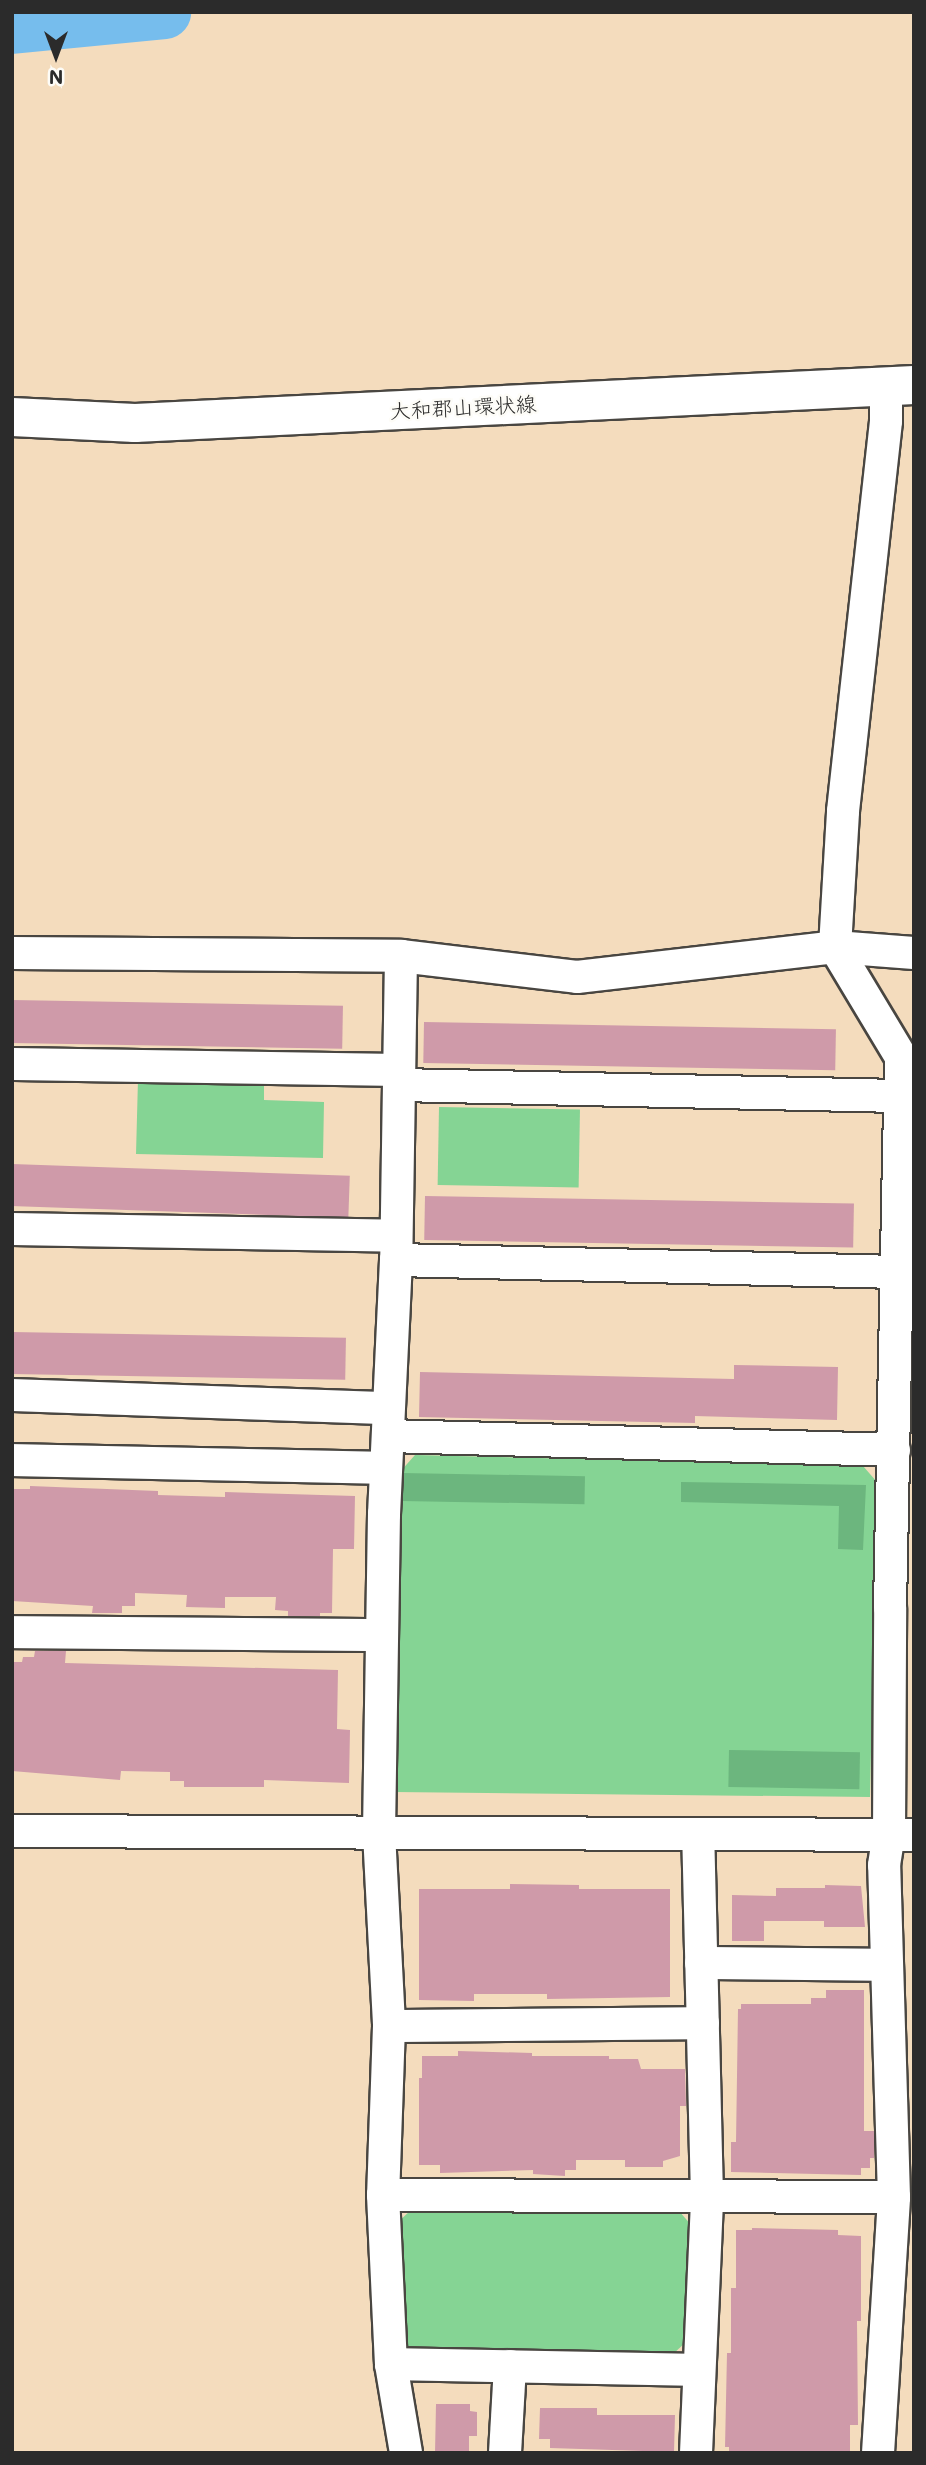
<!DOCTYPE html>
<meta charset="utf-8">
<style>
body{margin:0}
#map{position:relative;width:926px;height:2465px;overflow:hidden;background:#f4dcbd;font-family:Mali,"Klee One",sans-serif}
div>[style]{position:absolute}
.green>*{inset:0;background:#85d494;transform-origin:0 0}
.forest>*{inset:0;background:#6cb67e;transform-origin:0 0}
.river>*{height:54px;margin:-27px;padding:0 27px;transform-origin:27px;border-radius:27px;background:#76bded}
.building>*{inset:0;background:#cf9aa9;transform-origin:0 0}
.roads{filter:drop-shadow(2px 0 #494641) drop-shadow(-2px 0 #494641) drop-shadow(0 2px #494641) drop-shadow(0 -2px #494641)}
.minor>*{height:32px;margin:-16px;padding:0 16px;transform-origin:16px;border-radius:16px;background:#fff}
.major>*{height:38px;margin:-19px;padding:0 19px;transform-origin:19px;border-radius:19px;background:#fff}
span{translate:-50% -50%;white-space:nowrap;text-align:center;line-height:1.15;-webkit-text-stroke:5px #fdfcf7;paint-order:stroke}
.street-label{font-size:21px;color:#2b2b2b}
.frame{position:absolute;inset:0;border:14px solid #2b2b2b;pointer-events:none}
.north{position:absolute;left:21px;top:21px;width:70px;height:70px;-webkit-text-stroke:5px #fdfcf7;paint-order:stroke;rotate:180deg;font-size:19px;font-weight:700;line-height:28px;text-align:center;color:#2b2b2b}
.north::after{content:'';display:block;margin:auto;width:24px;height:32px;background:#2b2b2b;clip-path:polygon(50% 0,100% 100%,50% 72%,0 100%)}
</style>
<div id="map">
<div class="green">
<div style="clip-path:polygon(138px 1079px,264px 1081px,264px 1100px,324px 1102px,323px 1158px,136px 1154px)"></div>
<div style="left:439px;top:1107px;width:141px;height:78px;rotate:1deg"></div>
<div style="clip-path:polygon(415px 1455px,863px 1466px,877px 1482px,870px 1797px,394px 1792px,399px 1473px)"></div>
<div style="clip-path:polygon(411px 2210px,679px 2211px,692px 2226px,686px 2342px,672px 2355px,418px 2356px,401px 2341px,396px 2224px)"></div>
</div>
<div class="forest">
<div style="left:402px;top:1473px;width:183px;height:28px;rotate:1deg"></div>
<div style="clip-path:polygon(681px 1482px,866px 1485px,863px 1550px,838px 1549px,839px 1506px,681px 1502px)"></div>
<div style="left:729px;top:1750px;width:131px;height:37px;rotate:1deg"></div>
</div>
<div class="river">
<div style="left:12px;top:27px;width:153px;rotate:-5.6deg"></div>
</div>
<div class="building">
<div style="left:12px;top:1000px;width:331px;height:43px;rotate:1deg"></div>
<div style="left:424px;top:1022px;width:412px;height:41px;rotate:1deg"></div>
<div style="left:12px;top:1164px;width:338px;height:42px;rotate:2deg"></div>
<div style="left:425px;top:1196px;width:429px;height:44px;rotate:1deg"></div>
<div style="left:12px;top:1332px;width:334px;height:42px;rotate:1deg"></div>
<div style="clip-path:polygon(734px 1365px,838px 1367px,837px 1420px,695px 1416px,695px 1423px,419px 1417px,420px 1372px,734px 1379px)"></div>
<div style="clip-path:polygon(30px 1486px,158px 1491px,158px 1495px,225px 1497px,225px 1492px,355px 1496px,354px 1549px,333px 1549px,332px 1613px,320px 1613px,320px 1616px,288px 1616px,288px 1611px,275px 1610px,276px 1597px,225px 1597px,225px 1608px,186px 1607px,187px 1595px,135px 1593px,135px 1606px,122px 1606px,122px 1613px,92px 1613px,93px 1606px,12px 1601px,12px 1489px,30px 1489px)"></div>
<div style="clip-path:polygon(35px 1651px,66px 1651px,65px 1663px,338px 1670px,337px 1729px,350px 1730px,349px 1783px,264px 1780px,264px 1787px,184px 1787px,184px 1781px,170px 1781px,170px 1772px,121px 1771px,120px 1780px,12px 1771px,12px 1662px,22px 1662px,23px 1657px,34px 1657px)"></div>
<div style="clip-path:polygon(510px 1884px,579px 1885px,579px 1889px,670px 1889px,670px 1997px,547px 1999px,547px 1994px,474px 1994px,474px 2001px,419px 2000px,419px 1889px,510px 1889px)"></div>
<div style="clip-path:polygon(825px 1885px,861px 1886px,865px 1927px,824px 1927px,824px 1921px,764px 1921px,764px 1941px,732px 1941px,732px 1895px,776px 1896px,776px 1888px,825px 1888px)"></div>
<div style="clip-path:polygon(826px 1990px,864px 1990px,864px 2131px,874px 2131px,874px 2158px,870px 2158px,870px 2168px,861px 2168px,861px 2175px,731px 2172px,731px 2142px,736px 2142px,738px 2009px,741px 2009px,741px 2004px,811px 2004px,811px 1998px,826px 1998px)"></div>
<div style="clip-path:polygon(458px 2051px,532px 2053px,532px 2056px,609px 2056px,609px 2059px,638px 2059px,641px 2069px,685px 2069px,686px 2106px,680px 2106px,680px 2156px,663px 2161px,663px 2167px,625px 2167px,625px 2160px,576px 2160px,576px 2170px,565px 2170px,565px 2176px,533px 2174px,533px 2170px,440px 2173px,440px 2165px,419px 2165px,419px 2078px,422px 2078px,422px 2056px,458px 2056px)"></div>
<div style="clip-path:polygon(752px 2228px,838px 2230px,838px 2235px,861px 2236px,861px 2321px,857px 2321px,858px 2425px,850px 2425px,850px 2453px,729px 2453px,729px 2447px,725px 2447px,727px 2353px,731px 2353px,731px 2288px,736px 2288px,736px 2230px,752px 2230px)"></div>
<div style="clip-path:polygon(436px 2404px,470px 2404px,470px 2411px,477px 2412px,477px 2436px,469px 2436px,469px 2453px,435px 2453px)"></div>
<div style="clip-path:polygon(540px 2408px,597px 2408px,597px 2415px,675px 2415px,674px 2452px,550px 2448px,550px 2439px,539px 2439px)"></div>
</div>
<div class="roads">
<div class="minor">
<div style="left:12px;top:953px;width:389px;rotate:0.4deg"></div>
<div style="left:401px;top:956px;width:177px;rotate:6.8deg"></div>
<div style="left:577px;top:977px;width:260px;rotate:-6.6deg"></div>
<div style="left:835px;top:947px;width:79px;rotate:4.3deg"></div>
<div style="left:401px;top:956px;width:304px;rotate:90.9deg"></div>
<div style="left:396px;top:1260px;width:254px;rotate:92.7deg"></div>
<div style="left:384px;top:1514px;width:319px;rotate:90.9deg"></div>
<div style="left:379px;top:1833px;width:193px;rotate:87deg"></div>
<div style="left:389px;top:2026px;width:169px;rotate:92deg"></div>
<div style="left:383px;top:2195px;width:169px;rotate:87.3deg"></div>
<div style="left:391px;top:2364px;width:90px;rotate:80.4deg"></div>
<div style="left:12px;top:1064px;width:387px;rotate:0.9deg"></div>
<div style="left:399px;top:1085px;width:501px;rotate:1.26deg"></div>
<div style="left:12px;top:1229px;width:384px;rotate:1deg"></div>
<div style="left:396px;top:1260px;width:501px;rotate:1.37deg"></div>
<div style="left:12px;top:1395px;width:375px;rotate:2deg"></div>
<div style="left:388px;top:1436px;width:506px;rotate:1.58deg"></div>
<div style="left:12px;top:1460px;width:374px;rotate:1.2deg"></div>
<div style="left:12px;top:1632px;width:370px;rotate:0.5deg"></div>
<div style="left:12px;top:1831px;width:902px;rotate:0.25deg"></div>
<div style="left:701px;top:1963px;width:184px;rotate:0.6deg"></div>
<div style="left:389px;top:2026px;width:314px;rotate:-0.5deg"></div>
<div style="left:383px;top:2195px;width:511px;rotate:0.22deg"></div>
<div style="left:391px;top:2364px;width:308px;rotate:1.1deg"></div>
<div style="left:505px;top:2453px;width:87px;rotate:-86.7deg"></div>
<div style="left:696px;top:2453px;width:257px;rotate:-87.5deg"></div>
<div style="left:707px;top:2196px;width:361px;rotate:-91.4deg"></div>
<div style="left:878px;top:2453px;width:256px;rotate:-86.4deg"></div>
<div style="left:894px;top:2197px;width:332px;rotate:-91.7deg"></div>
<div style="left:884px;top:1865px;width:30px;rotate:-81deg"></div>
<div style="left:889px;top:1835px;width:227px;rotate:-89.7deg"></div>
<div style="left:890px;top:1608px;width:551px;rotate:-88.86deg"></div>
<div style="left:901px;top:1057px;width:128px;rotate:-121deg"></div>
<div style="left:835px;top:947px;width:136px;rotate:-86.6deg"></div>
<div style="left:843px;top:811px;width:392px;rotate:-83.7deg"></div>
<div style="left:886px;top:421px;width:33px;rotate:-90deg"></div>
</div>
<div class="major">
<div style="left:12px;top:417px;width:123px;rotate:2.8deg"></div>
<div style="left:135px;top:423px;width:780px;rotate:-2.79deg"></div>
</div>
</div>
<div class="street-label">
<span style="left:463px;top:407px;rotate:-3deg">大和郡山環状線</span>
</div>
<div class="frame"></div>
<div class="north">N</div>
</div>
